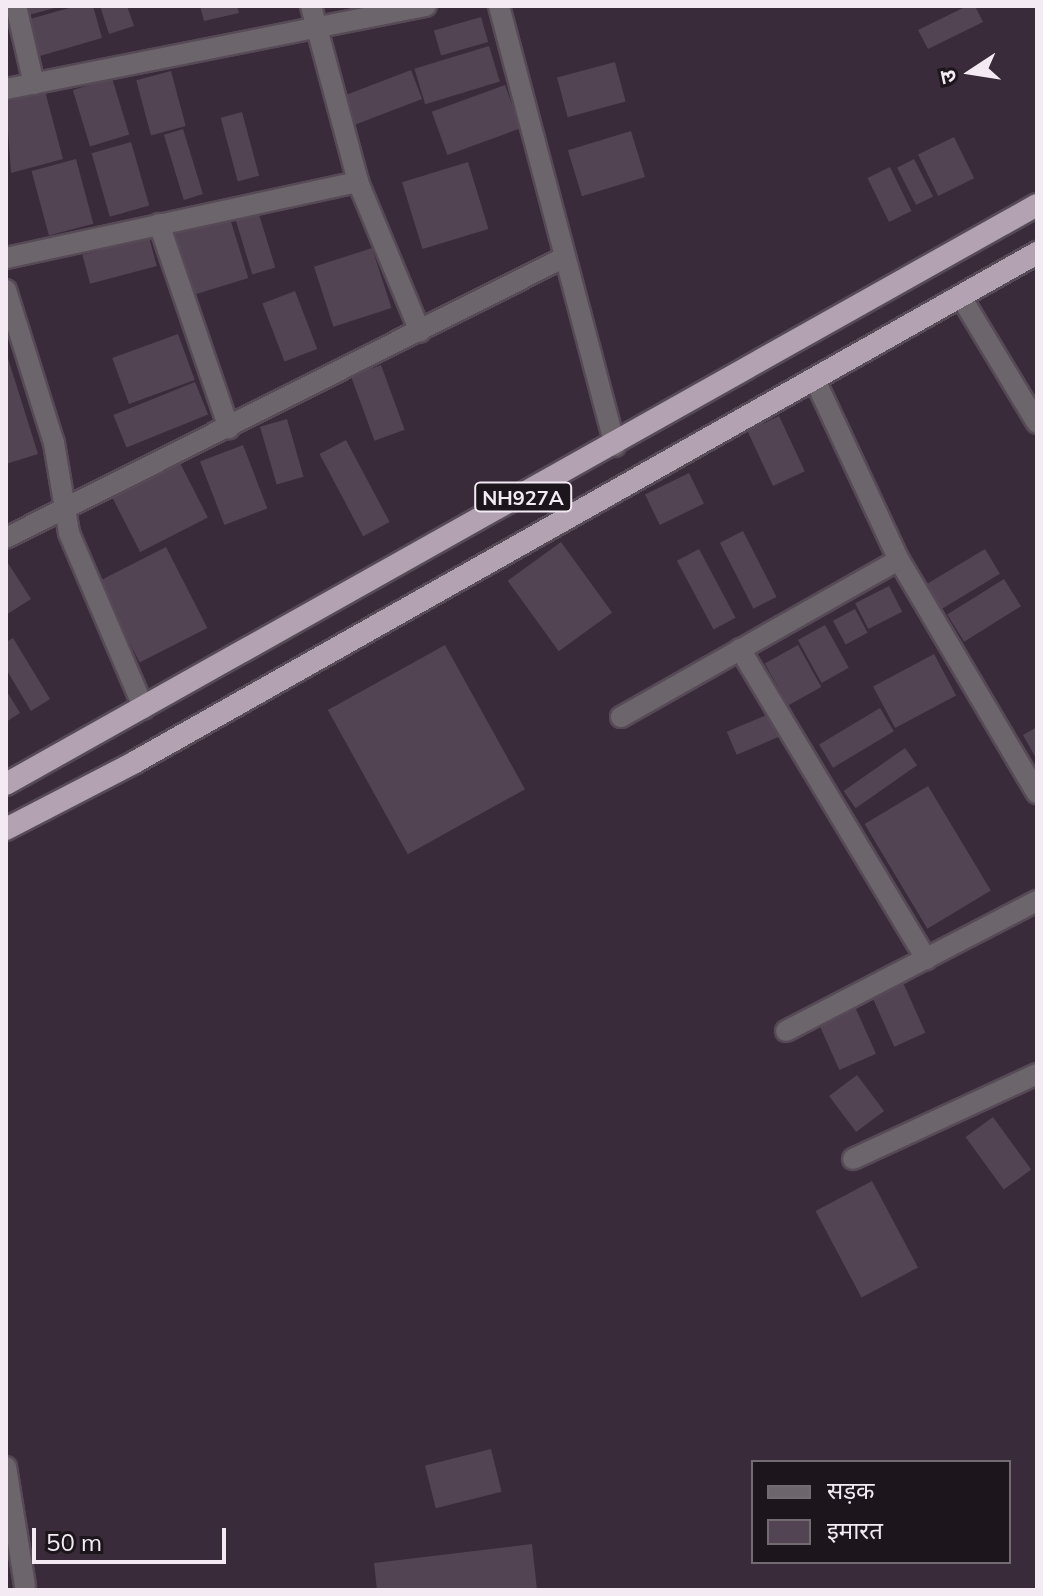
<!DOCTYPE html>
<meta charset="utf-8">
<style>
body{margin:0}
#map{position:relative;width:1043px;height:1596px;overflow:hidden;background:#392b39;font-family:Mulish,"Noto Sans Devanagari",sans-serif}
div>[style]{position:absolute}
.building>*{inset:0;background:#534453;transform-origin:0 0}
.roads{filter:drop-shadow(2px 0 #574a57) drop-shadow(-2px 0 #574a57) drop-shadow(0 2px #574a57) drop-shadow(0 -2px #574a57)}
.minor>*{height:20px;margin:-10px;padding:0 10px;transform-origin:10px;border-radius:10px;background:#6c656c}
.trunk>*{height:22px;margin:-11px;padding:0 11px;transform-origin:11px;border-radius:11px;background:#b2a2b2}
span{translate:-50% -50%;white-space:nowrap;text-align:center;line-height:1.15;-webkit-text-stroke:6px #1c161c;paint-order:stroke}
.shield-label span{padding:2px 6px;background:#1c161c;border:2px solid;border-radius:6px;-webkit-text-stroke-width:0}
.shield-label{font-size:20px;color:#f3eaf3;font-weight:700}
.frame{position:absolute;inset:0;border:8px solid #f3eaf3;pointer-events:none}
.legend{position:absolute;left:751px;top:1460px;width:260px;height:104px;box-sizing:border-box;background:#1c161c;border:2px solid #726b72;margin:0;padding:10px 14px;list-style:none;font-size:24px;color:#f3eaf3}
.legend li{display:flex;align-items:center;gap:16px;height:40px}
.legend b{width:40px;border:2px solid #726b72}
.north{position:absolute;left:931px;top:32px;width:80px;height:80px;-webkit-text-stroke:6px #1c161c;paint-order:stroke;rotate:258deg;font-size:22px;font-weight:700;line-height:32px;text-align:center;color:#f3eaf3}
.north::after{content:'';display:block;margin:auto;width:28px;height:36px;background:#f3eaf3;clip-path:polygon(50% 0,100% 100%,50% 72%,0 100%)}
.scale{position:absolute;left:32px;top:1528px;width:194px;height:36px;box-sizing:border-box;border:4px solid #f3eaf3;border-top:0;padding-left:10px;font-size:24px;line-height:28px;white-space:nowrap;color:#f3eaf3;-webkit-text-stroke:6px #1c161c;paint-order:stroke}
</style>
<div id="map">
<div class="building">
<div style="clip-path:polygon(26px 6px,57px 6px,58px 7px,29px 15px)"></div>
<div style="clip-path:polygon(76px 6px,93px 6px,102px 38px,40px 56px,30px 19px)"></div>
<div style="clip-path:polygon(100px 6px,127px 6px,134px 26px,109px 34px)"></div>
<div style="clip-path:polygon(200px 6px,237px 6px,239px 13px,204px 21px)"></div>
<div style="clip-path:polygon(967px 6px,975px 6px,983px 22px,928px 49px,918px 30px)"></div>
<div style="left:481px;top:17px;width:26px;height:49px;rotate:74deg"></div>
<div style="left:489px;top:46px;width:37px;height:78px;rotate:73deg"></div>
<div style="left:615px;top:62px;width:41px;height:60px;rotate:75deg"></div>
<div style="left:411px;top:70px;width:31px;height:74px;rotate:69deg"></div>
<div style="left:171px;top:71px;width:57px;height:36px;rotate:75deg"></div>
<div style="left:112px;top:78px;width:59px;height:41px;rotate:73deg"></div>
<div style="left:505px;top:85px;width:46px;height:78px;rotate:70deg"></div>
<div style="clip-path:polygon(45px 91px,63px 159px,11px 173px,6px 102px)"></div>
<div style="left:242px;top:112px;width:66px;height:22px;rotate:75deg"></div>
<div style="left:183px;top:129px;width:68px;height:20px;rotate:73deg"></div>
<div style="left:631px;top:131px;width:48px;height:66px;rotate:73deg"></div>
<div style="left:954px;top:137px;width:46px;height:40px;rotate:64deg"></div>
<div style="left:131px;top:142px;width:66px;height:41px;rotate:74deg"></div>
<div style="left:76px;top:159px;width:67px;height:46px;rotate:75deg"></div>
<div style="left:914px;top:159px;width:42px;height:19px;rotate:63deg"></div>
<div style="left:468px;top:162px;width:70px;height:69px;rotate:73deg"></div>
<div style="left:890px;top:167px;width:49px;height:25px;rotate:64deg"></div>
<div style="left:258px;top:211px;width:59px;height:24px;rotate:73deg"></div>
<div style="left:229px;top:215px;width:66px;height:61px;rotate:73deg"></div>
<div style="left:149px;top:237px;width:30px;height:69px;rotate:75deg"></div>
<div style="left:372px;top:248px;width:63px;height:61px;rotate:72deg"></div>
<div style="left:295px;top:291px;width:62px;height:35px;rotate:69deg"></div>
<div style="left:178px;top:334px;width:49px;height:70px;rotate:70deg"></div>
<div style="clip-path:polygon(6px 352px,38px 454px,6px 464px)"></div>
<div style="left:381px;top:365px;width:69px;height:32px;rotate:70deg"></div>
<div style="left:195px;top:382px;width:35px;height:88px;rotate:68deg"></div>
<div style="left:779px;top:416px;width:61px;height:35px;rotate:65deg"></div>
<div style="left:287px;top:419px;width:60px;height:28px;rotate:74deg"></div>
<div style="left:346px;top:440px;width:93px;height:30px;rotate:62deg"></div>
<div style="left:243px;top:445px;width:68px;height:46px;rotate:69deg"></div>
<div style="left:177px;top:457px;width:68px;height:76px;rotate:63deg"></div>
<div style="left:689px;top:473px;width:34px;height:49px;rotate:64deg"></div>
<div style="left:743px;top:531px;width:74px;height:26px;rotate:63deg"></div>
<div style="left:561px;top:542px;width:87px;height:66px;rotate:54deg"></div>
<div style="left:166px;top:547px;width:91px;height:76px;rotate:63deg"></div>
<div style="left:699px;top:549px;width:78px;height:25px;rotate:62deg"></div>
<div style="left:985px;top:549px;width:29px;height:68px;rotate:59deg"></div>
<div style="clip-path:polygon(6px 560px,31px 599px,6px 615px)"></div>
<div style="left:1004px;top:579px;width:32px;height:67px;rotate:58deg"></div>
<div style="left:889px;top:586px;width:29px;height:38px;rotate:63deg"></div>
<div style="left:855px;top:609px;width:27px;height:25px;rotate:62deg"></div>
<div style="left:825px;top:625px;width:49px;height:31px;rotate:61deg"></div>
<div style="clip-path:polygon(13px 638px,50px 699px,31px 711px,6px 669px,6px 642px)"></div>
<div style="left:445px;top:645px;width:165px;height:134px;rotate:61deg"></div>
<div style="left:798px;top:645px;width:48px;height:38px;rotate:61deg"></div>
<div style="left:934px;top:654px;width:47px;height:69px;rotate:62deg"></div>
<div style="clip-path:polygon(6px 690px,20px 713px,6px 722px)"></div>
<div style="left:880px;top:708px;width:27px;height:71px;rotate:59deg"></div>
<div style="left:771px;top:713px;width:25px;height:48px;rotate:67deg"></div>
<div style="clip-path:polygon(1037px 727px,1037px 760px,1023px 735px)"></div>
<div style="left:905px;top:748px;width:21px;height:75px;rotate:55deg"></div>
<div style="left:928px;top:786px;width:122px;height:74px;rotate:59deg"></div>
<div style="left:901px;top:978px;width:60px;height:34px;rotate:66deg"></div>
<div style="left:856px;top:1009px;width:49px;height:40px;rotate:66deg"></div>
<div style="left:857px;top:1075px;width:45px;height:35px;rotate:53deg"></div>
<div style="left:993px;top:1117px;width:65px;height:34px;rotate:54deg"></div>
<div style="left:872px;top:1181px;width:98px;height:64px;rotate:62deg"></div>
<div style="left:491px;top:1449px;width:44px;height:68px;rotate:76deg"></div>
<div style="clip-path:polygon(532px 1544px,537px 1590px,377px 1590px,374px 1563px)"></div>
</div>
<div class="roads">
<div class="minor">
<div style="left:16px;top:6px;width:80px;rotate:77deg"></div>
<div style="left:311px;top:6px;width:182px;rotate:75deg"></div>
<div style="left:358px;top:182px;width:162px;rotate:67.5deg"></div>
<div style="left:499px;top:6px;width:455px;rotate:75.2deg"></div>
<div style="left:6px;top:89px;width:428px;rotate:-11.2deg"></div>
<div style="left:159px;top:224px;width:216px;rotate:71.1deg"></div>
<div style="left:6px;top:258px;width:360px;rotate:-12.2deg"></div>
<div style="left:6px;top:290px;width:160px;rotate:72.6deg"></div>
<div style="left:54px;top:443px;width:91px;rotate:80.5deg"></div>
<div style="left:69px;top:533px;width:191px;rotate:66.9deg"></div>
<div style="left:961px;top:297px;width:147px;rotate:58.9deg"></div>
<div style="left:815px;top:380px;width:199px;rotate:65deg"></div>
<div style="left:899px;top:560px;width:271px;rotate:59.4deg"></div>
<div style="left:6px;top:538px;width:623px;rotate:-26.69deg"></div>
<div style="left:740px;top:649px;width:362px;rotate:59deg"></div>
<div style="left:621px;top:717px;width:319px;rotate:-29.5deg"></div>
<div style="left:786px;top:1031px;width:283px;rotate:-27.4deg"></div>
<div style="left:853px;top:1159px;width:203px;rotate:-24.8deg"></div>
<div style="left:6px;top:1467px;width:120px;rotate:80.9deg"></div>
</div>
<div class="trunk">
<div style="left:6px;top:784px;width:1182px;rotate:-29.32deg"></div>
<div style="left:6px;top:829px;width:145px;rotate:-27.4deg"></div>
<div style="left:135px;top:762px;width:1036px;rotate:-29.44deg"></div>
</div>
</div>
<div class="shield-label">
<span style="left:523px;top:497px">NH927A</span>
</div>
<div class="frame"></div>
<ul class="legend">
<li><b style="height:10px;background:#6c656c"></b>सड़क</li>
<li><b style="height:22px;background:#534453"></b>इमारत</li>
</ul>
<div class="north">उ</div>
<div class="scale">50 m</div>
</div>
